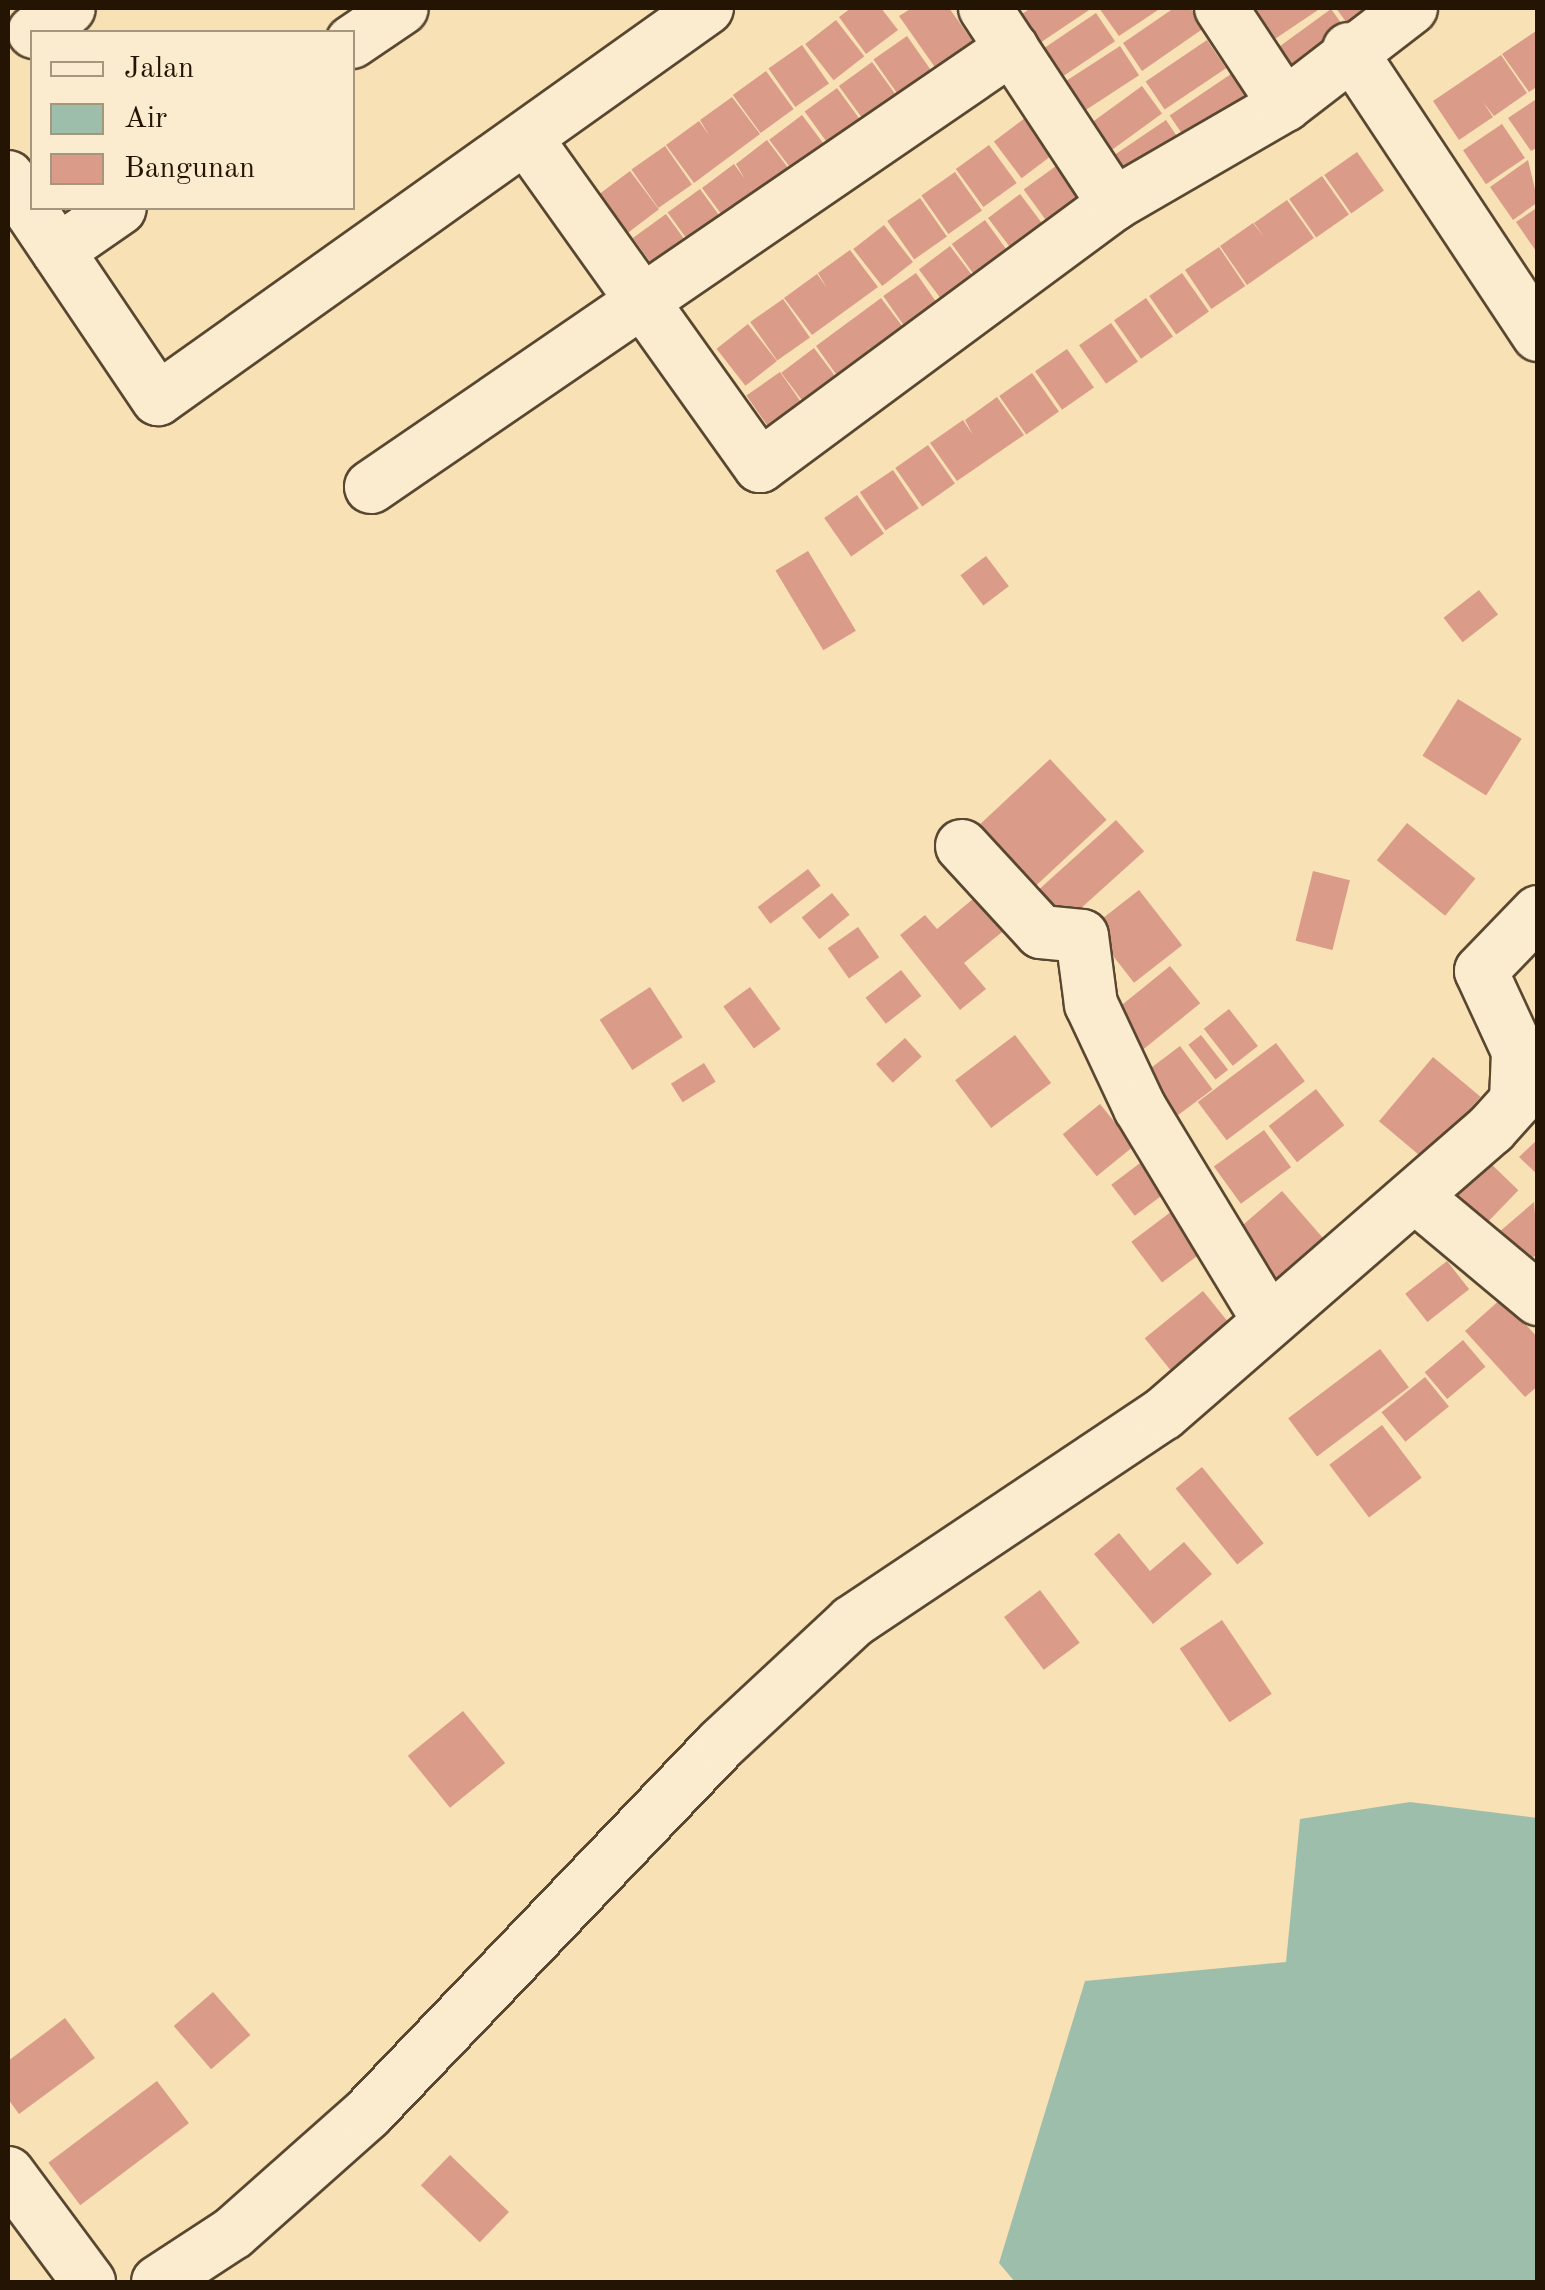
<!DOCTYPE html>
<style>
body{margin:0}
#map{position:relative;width:1545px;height:2290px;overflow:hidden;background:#f9e1b6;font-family:"Old Standard TT",serif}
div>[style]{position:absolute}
.water>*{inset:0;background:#9ebeac}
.building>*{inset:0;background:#da9b88;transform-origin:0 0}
.roads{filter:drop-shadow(2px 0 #594730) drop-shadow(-2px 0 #594730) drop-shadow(0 2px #594730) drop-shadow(0 -2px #594730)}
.street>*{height:52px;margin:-26px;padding:0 26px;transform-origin:26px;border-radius:26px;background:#fbecd0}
span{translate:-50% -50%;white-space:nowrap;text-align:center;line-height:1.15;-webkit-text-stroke:8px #fbecd0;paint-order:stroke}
.frame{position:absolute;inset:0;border:10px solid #241404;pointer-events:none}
.legend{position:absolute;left:30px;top:30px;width:325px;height:180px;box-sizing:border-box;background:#fbecd0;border:2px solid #a5967e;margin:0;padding:12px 18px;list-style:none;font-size:30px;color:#241404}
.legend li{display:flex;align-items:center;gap:20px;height:50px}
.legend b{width:50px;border:2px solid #a5967e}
</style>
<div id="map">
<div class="water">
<div style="clip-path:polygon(1410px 1802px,1537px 1818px,1537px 2282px,1015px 2282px,999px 2263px,1085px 1981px,1286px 1962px,1300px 1819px)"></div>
</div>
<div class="building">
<div style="clip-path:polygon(851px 8px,881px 8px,898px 30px,866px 54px,839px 17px)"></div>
<div style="clip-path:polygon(912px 8px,949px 8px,984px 57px,946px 83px,899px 16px)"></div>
<div style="clip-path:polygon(1031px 8px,1092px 8px,1031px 49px,1011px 21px)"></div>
<div style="clip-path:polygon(1099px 8px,1161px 8px,1119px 36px)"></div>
<div style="clip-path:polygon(1174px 8px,1190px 8px,1204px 28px,1142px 71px,1123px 43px)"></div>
<div style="clip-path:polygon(1260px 8px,1321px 8px,1266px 45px,1246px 16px)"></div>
<div style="clip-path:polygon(1336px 8px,1391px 8px,1354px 33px)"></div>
<div style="left:1331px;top:9px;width:34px;height:74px;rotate:54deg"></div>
<div style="left:1096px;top:13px;width:34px;height:74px;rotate:56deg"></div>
<div style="left:836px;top:20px;width:46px;height:39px;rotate:52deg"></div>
<div style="clip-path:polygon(1536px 31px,1538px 86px,1529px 92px,1502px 54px)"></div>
<div style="left:907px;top:36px;width:47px;height:41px;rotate:55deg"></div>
<div style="left:1207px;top:40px;width:34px;height:74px;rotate:56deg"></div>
<div style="left:802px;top:45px;width:47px;height:41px;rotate:55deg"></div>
<div style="left:1120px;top:46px;width:35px;height:75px;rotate:57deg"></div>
<div style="clip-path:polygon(1501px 55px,1527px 93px,1494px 116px,1483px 102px,1493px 117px,1459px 140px,1433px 101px)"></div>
<div style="left:872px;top:62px;width:47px;height:41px;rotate:54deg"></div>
<div style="left:766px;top:71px;width:47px;height:41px;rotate:54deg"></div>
<div style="left:1231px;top:74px;width:34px;height:74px;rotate:56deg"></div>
<div style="left:1142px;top:86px;width:34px;height:74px;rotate:54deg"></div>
<div style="left:837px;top:88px;width:47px;height:40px;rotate:54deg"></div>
<div style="clip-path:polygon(732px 97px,760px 134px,694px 183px,666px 145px,699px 121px,709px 135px,700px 120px)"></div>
<div style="clip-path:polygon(1538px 98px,1538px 147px,1531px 151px,1508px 118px)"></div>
<div style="left:802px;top:115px;width:46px;height:41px;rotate:53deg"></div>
<div style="left:1025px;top:118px;width:46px;height:39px;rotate:53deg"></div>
<div style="left:1166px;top:120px;width:34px;height:74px;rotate:56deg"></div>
<div style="left:1502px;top:124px;width:41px;height:47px;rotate:56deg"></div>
<div style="clip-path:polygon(767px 140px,795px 177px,730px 226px,702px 188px,734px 164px,745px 179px,736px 164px)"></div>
<div style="left:989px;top:145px;width:47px;height:41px;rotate:54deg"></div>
<div style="left:665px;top:146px;width:47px;height:41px;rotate:55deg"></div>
<div style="left:1357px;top:152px;width:47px;height:40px;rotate:55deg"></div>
<div style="clip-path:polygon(1528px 160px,1538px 202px,1513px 220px,1490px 187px)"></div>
<div style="left:1056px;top:166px;width:47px;height:40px;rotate:54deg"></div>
<div style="left:630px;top:171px;width:48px;height:40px;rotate:53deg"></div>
<div style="left:955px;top:172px;width:47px;height:41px;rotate:55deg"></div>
<div style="left:1322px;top:176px;width:47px;height:40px;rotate:55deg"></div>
<div style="left:700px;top:189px;width:47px;height:40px;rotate:54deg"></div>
<div style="left:1020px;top:194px;width:46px;height:40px;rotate:53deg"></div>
<div style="left:920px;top:198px;width:47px;height:40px;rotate:55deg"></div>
<div style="clip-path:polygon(1287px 200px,1314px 238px,1247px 285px,1220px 246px,1253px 223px,1264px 237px,1254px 223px)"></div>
<div style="clip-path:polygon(1538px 207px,1538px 254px,1516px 222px)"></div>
<div style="left:666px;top:214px;width:47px;height:41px;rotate:54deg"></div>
<div style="left:985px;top:220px;width:47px;height:41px;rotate:54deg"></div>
<div style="left:884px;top:225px;width:47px;height:39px;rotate:52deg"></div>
<div style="left:950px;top:246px;width:48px;height:39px;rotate:53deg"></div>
<div style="left:1219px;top:247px;width:47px;height:41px;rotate:56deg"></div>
<div style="clip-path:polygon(850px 250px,878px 287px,812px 335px,784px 298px,817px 274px,827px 288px,818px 273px)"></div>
<div style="left:916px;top:273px;width:47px;height:40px;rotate:55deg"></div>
<div style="left:1182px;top:273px;width:47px;height:40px;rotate:55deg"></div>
<div style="clip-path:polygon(881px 298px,909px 335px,877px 359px,867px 346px,876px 360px,843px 384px,816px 346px)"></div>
<div style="left:1146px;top:298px;width:47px;height:39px;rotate:55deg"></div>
<div style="left:783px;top:299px;width:47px;height:40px;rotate:55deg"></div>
<div style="left:1111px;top:323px;width:47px;height:39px;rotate:55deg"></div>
<div style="left:748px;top:324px;width:47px;height:40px;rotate:52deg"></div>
<div style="left:814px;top:348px;width:46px;height:41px;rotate:53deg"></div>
<div style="left:1067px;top:349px;width:47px;height:39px;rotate:55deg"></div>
<div style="left:780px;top:372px;width:47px;height:41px;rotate:55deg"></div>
<div style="left:1032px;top:373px;width:47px;height:40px;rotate:55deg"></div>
<div style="clip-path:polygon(997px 397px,1024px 435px,957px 481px,930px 443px,963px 420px,973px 435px,965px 420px)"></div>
<div style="left:928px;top:445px;width:47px;height:40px;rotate:55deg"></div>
<div style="left:893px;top:470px;width:46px;height:40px;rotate:56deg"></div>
<div style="left:857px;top:495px;width:47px;height:40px;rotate:55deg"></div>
<div style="left:808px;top:551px;width:93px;height:38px;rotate:59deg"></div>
<div style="left:986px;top:556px;width:38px;height:32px;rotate:53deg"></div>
<div style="left:1479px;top:590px;width:31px;height:45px;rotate:52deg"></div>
<div style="left:1458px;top:699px;width:75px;height:67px;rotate:32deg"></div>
<div style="left:1050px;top:759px;width:83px;height:96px;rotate:47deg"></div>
<div style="left:1116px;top:820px;width:42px;height:103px;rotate:48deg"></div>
<div style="left:1407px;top:823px;width:88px;height:48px;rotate:39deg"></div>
<div style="left:808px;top:869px;width:21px;height:63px;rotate:53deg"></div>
<div style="left:1313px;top:871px;width:38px;height:72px;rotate:14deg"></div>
<div style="left:1139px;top:890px;width:70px;height:61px;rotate:52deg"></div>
<div style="left:832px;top:893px;width:28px;height:39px;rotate:51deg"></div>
<div style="clip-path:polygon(979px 894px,1007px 928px,964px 963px,986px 989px,960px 1010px,900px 935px,925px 915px,937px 929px)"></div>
<div style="left:858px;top:927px;width:37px;height:37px;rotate:55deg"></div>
<div style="left:1170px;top:966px;width:48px;height:85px;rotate:51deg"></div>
<div style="left:901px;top:970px;width:33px;height:45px;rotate:52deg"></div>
<div style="left:650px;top:987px;width:60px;height:60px;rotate:57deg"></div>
<div style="left:750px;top:987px;width:52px;height:33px;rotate:54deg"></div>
<div style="left:1229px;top:1009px;width:47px;height:32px;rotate:52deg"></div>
<div style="left:1015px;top:1035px;width:60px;height:75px;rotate:53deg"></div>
<div style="left:1201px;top:1035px;width:44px;height:16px;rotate:52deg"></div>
<div style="left:905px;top:1038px;width:25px;height:39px;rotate:48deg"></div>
<div style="left:1276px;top:1043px;width:48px;height:98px;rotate:53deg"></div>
<div style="left:1180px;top:1046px;width:54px;height:58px;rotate:53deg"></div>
<div style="left:1433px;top:1057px;width:62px;height:84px;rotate:40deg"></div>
<div style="left:704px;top:1063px;width:22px;height:39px;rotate:58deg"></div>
<div style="left:1316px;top:1089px;width:46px;height:60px;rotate:52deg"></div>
<div style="left:1100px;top:1104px;width:54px;height:48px;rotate:51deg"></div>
<div style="left:1264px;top:1130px;width:46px;height:62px;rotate:54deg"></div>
<div style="clip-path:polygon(1538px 1139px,1538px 1175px,1519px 1157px)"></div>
<div style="left:1148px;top:1157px;width:39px;height:46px;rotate:53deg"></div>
<div style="left:1486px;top:1159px;width:45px;height:57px;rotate:44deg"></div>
<div style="left:1282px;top:1191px;width:74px;height:69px;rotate:49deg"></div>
<div style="left:1184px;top:1202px;width:51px;height:66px;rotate:53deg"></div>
<div style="clip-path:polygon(1534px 1202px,1538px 1253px,1518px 1270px,1491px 1239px)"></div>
<div style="left:1447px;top:1261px;width:36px;height:53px;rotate:52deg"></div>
<div style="left:1203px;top:1291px;width:46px;height:75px;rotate:51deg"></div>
<div style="clip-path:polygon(1502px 1298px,1538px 1338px,1538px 1386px,1525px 1397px,1465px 1331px)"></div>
<div style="left:1463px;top:1340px;width:35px;height:50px;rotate:50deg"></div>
<div style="left:1380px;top:1349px;width:48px;height:115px;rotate:53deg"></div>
<div style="left:1425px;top:1377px;width:38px;height:56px;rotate:51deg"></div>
<div style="left:1382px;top:1425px;width:66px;height:66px;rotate:53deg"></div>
<div style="left:1202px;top:1467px;width:98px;height:34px;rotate:51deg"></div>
<div style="clip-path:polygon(1119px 1533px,1150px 1571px,1184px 1542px,1212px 1574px,1153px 1624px,1094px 1554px)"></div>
<div style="left:1040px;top:1590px;width:66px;height:45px;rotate:53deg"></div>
<div style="left:1222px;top:1620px;width:89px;height:51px;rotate:56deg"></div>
<div style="left:463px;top:1711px;width:67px;height:71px;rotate:51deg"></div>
<div style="left:213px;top:1992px;width:57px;height:52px;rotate:49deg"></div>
<div style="clip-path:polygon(65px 2018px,95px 2058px,19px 2114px,8px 2099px,8px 2061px)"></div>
<div style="left:157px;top:2081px;width:53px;height:136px;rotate:53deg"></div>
<div style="left:450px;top:2155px;width:82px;height:42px;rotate:44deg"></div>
</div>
<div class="roads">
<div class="street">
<div style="left:985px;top:8px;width:235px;rotate:56.6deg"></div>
<div style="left:1221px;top:8px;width:116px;rotate:56.6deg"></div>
<div style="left:34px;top:32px;width:42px;rotate:-34.4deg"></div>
<div style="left:352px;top:42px;width:60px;rotate:-34.2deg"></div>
<div style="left:1349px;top:49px;width:343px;rotate:56.5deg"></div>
<div style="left:526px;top:138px;width:403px;rotate:54.5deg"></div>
<div style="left:760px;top:466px;width:440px;rotate:-36.5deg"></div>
<div style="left:1114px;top:204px;width:198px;rotate:-30.1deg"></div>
<div style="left:1285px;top:105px;width:159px;rotate:-37.6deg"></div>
<div style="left:8px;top:177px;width:268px;rotate:56deg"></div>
<div style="left:158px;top:399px;width:674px;rotate:-35.46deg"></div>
<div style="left:58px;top:251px;width:75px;rotate:-34.7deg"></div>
<div style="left:371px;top:487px;width:777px;rotate:-34.41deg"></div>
<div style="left:962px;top:846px;width:117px;rotate:47.4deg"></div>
<div style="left:1041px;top:932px;width:41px;rotate:5.6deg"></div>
<div style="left:1082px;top:936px;width:69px;rotate:82.5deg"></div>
<div style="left:1091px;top:1004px;width:115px;rotate:64.8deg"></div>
<div style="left:1140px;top:1108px;width:247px;rotate:58.8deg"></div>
<div style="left:1416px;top:1197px;width:159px;rotate:39.9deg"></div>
<div style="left:8px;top:2173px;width:136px;rotate:53.4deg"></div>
<div style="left:158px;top:2282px;width:90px;rotate:-33.2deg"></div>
<div style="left:233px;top:2233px;width:179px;rotate:-41.6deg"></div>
<div style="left:367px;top:2114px;width:513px;rotate:-46.26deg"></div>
<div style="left:722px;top:1743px;width:178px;rotate:-42.9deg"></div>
<div style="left:852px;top:1622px;width:374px;rotate:-33.8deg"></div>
<div style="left:1163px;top:1414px;width:435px;rotate:-41deg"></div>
<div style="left:1491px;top:1129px;width:38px;rotate:-48deg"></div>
<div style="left:1516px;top:1101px;width:50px;rotate:-87.7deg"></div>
<div style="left:1518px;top:1051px;width:88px;rotate:-114.8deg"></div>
<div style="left:1481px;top:971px;width:82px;rotate:-46deg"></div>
</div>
</div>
<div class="frame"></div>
<ul class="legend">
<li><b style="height:12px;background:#fbecd0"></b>Jalan</li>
<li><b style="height:28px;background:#9ebeac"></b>Air</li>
<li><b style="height:28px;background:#da9b88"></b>Bangunan</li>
</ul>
</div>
